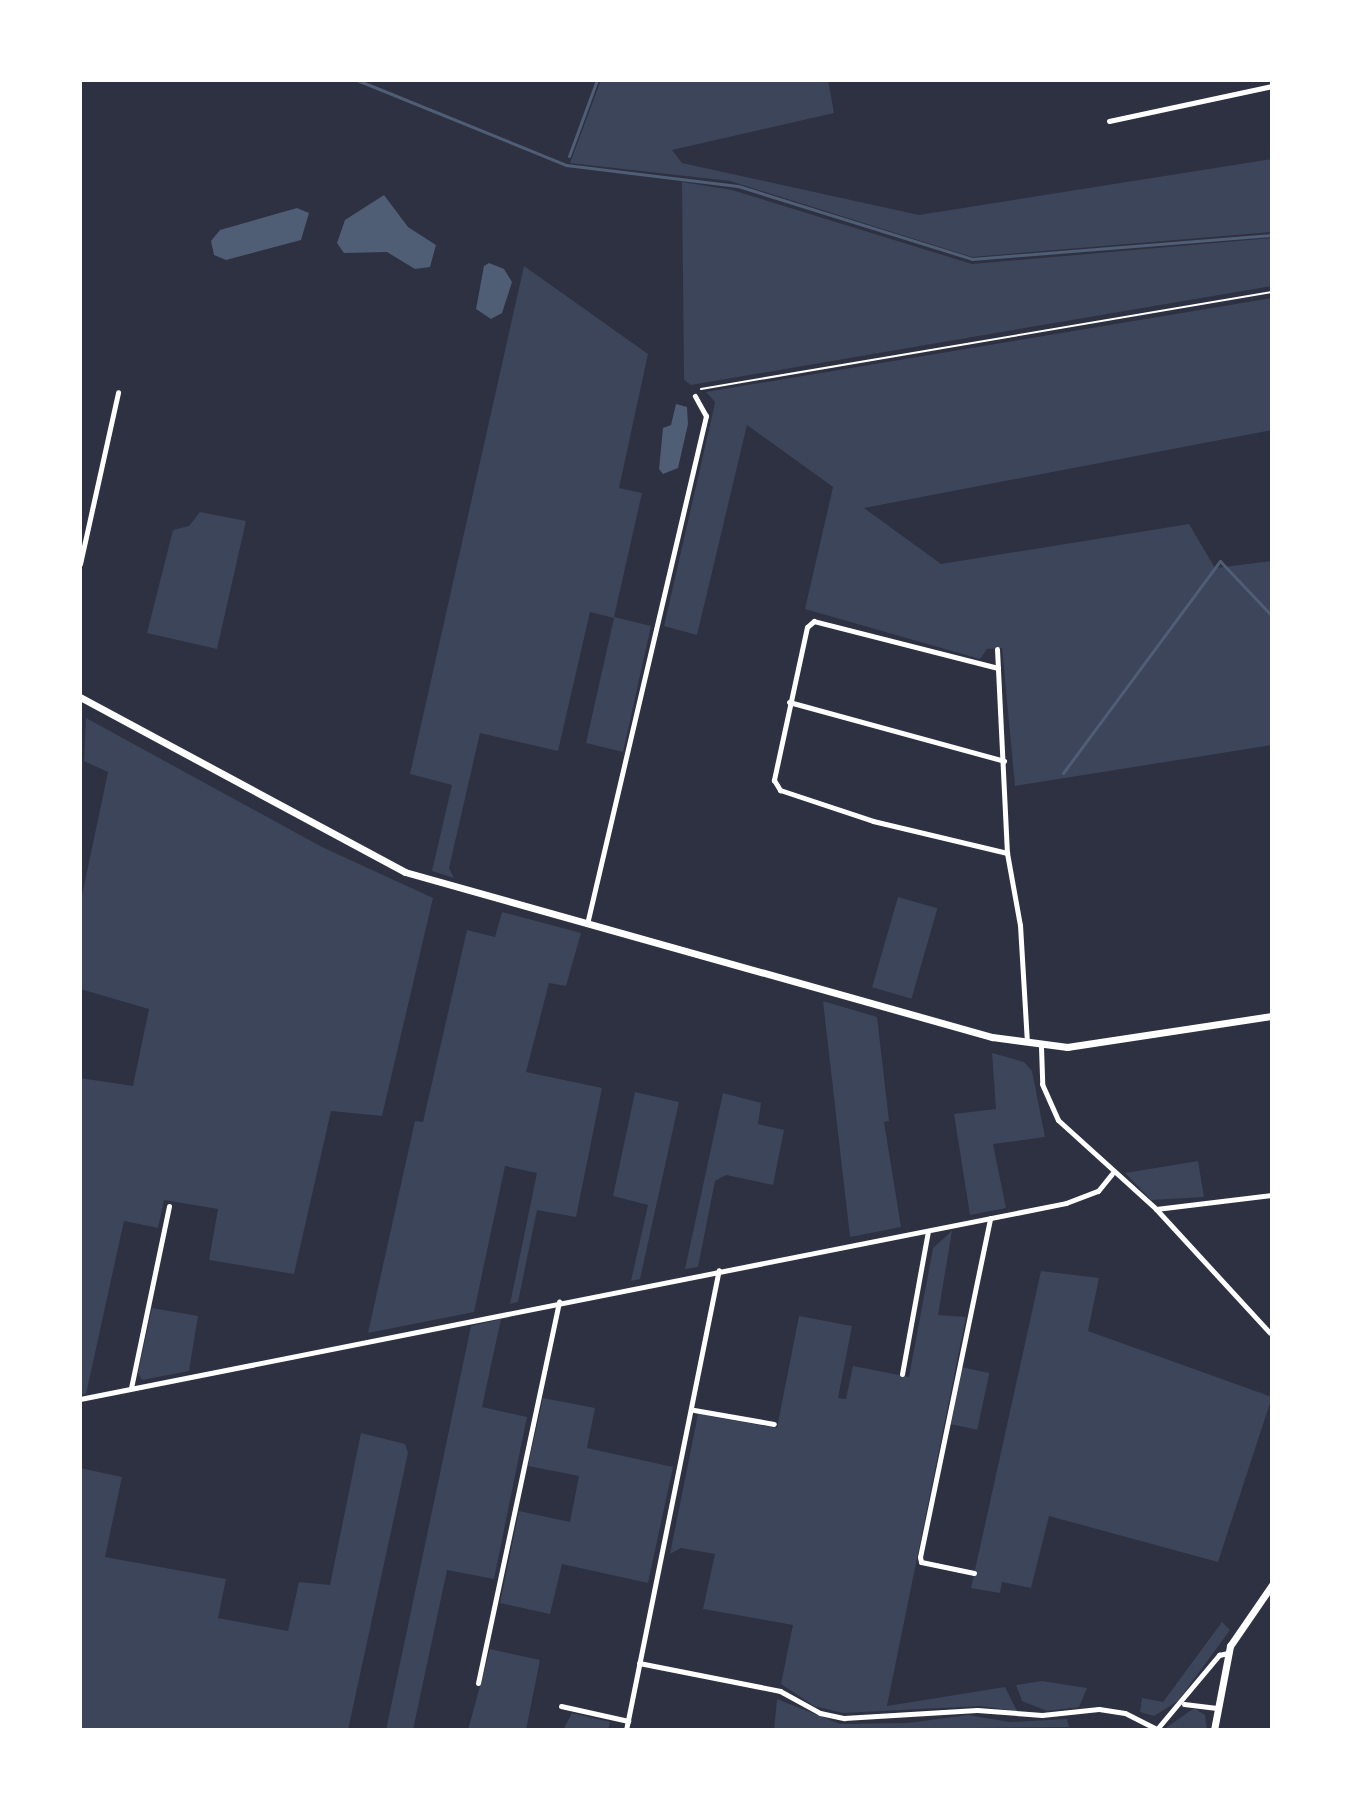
<!DOCTYPE html>
<style>
body{margin:0}
#map{position:relative;width:1352px;height:1810px;overflow:hidden;background:#2d3142;font-family:"Work Sans",sans-serif}
div>[style]{position:absolute}
.green>*{inset:0;background:#3c4559;transform-origin:0 0}
.water>*{inset:0;background:#4f5d75}
.stream>*{height:3px;margin:-1.5px;padding:0 1.5px;transform-origin:1.5px;border-radius:1.5px;background:#4f5d75}
.path>*{height:2px;margin:-1px;padding:0 1px;transform-origin:1px;border-radius:1px;background:#fff}
.minor>*{height:5px;margin:-2.5px;padding:0 2.5px;transform-origin:2.5px;border-radius:2.5px;background:#fff}
.tertiary>*{height:7px;margin:-3.5px;padding:0 3.5px;transform-origin:3.5px;border-radius:3.5px;background:#fff}
span{translate:-50% -50%;white-space:nowrap;text-align:center;line-height:1.15;-webkit-text-stroke:8px #fff;paint-order:stroke}
.frame{position:absolute;inset:0;border:82px solid #fff;pointer-events:none}
</style>
<div id="map">
<div class="green">
<div style="clip-path:polygon(601px 80px,828px 80px,834px 113px,672px 150px,682px 163px,919px 215px,1272px 159px,1272px 232px,972px 257px,730px 181px,570px 163px)"></div>
<div style="clip-path:polygon(682px 182px,732px 190px,972px 264px,1272px 238px,1272px 286px,691px 385px,684px 380px)"></div>
<div style="clip-path:polygon(524px 266px,648px 354px,619px 488px,642px 493px,614px 617px,651px 626px,623px 752px,586px 743px,614px 618px,590px 612px,558px 751px,480px 733px,449px 868px,454px 878px,432px 871px,452px 785px,410px 774px)"></div>
<div style="clip-path:polygon(1272px 298px,1272px 430px,864px 508px,941px 564px,1189px 524px,1215px 568px,1272px 561px,1272px 745px,1015px 786px,1002px 648px,987px 649px,980px 659px,805px 609px,833px 487px,747px 425px,697px 635px,664px 626px,713px 412px,715px 402px,706px 392px)"></div>
<div style="clip-path:polygon(200px 512px,246px 521px,217px 649px,147px 633px,173px 530px,189px 526px)"></div>
<div style="clip-path:polygon(86px 718px,322px 847px,433px 898px,382px 1116px,331px 1111px,294px 1274px,209px 1260px,218px 1209px,164px 1200px,158px 1228px,124px 1221px,86px 1394px,80px 1395px,80px 1078px,133px 1086px,149px 1009px,80px 989px,80px 905px,108px 772px,84px 761px)"></div>
<div style="left:898px;top:897px;width:41px;height:94px;rotate:16deg"></div>
<div style="clip-path:polygon(502px 912px,581px 933px,566px 986px,549px 983px,526px 1072px,602px 1088px,576px 1217px,537px 1210px,518px 1302px,510px 1304px,537px 1173px,505px 1166px,474px 1312px,368px 1333px,415px 1121px,423px 1122px,467px 930px,495px 937px)"></div>
<div style="clip-path:polygon(823px 1001px,877px 1017px,889px 1121px,884px 1122px,901px 1227px,850px 1237px)"></div>
<div style="clip-path:polygon(992px 1053px,1024px 1062px,1032px 1071px,1045px 1137px,993px 1144px,1006px 1208px,970px 1215px,954px 1114px,996px 1109px)"></div>
<div style="clip-path:polygon(635px 1092px,679px 1102px,640px 1279px,631px 1281px,648px 1205px,613px 1196px)"></div>
<div style="clip-path:polygon(723px 1093px,761px 1103px,758px 1124px,784px 1130px,773px 1185px,726px 1175px,715px 1181px,698px 1267px,685px 1269px)"></div>
<div style="clip-path:polygon(1198px 1161px,1204px 1197px,1151px 1200px,1125px 1173px)"></div>
<div style="clip-path:polygon(952px 1231px,938px 1315px,966px 1317px,887px 1706px,1005px 1687px,1017px 1711px,980px 1706px,843px 1713px,814px 1706px,781px 1684px,793px 1625px,703px 1609px,715px 1554px,681px 1548px,670px 1554px,698px 1414px,777px 1428px,799px 1316px,852px 1326px,838px 1398px,846px 1399px,853px 1366px,909px 1377px,933px 1248px)"></div>
<div style="clip-path:polygon(1041px 1271px,1099px 1278px,1088px 1331px,1272px 1397px,1218px 1562px,1049px 1516px,1031px 1588px,1002px 1582px,1000px 1593px,971px 1588px)"></div>
<div style="clip-path:polygon(152px 1308px,198px 1316px,189px 1371px,142px 1380px,138px 1373px)"></div>
<div style="clip-path:polygon(501px 1319px,482px 1407px,527px 1417px,494px 1579px,447px 1570px,413px 1730px,386px 1730px,471px 1326px)"></div>
<div style="left:961px;top:1367px;width:29px;height:58px;rotate:12deg"></div>
<div style="clip-path:polygon(543px 1398px,595px 1408px,587px 1448px,673px 1467px,648px 1583px,562px 1564px,550px 1614px,500px 1603px,519px 1511px,570px 1522px,579px 1476px,528px 1466px)"></div>
<div style="clip-path:polygon(361px 1433px,405px 1444px,408px 1453px,348px 1730px,80px 1730px,80px 1468px,122px 1477px,105px 1557px,226px 1579px,218px 1618px,288px 1631px,299px 1582px,330px 1585px)"></div>
<div style="clip-path:polygon(1222px 1622px,1230px 1630px,1178px 1701px,1154px 1716px,1140px 1712px,1142px 1698px,1163px 1702px)"></div>
<div style="clip-path:polygon(490px 1649px,540px 1660px,526px 1730px,468px 1730px)"></div>
<div style="clip-path:polygon(1042px 1681px,1087px 1688px,1079px 1707px,1047px 1711px,1022px 1701px,1016px 1685px)"></div>
<div style="clip-path:polygon(777px 1699px,840px 1724px,908px 1723px,968px 1715px,1010px 1722px,1067px 1719px,1069px 1727px,774px 1730px)"></div>
<div style="clip-path:polygon(1194px 1708px,1205px 1715px,1207px 1730px,1163px 1730px)"></div>
<div style="clip-path:polygon(572px 1713px,610px 1722px,608px 1730px,563px 1730px)"></div>
</div>
<div class="water">
<div style="clip-path:polygon(384px 195px,408px 227px,436px 245px,430px 267px,415px 269px,387px 252px,344px 253px,337px 243px,345px 220px)"></div>
<div style="clip-path:polygon(297px 208px,309px 213px,301px 240px,226px 260px,214px 255px,211px 241px,220px 230px)"></div>
<div style="clip-path:polygon(489px 263px,504px 269px,512px 282px,502px 313px,491px 319px,476px 309px,484px 266px)"></div>
<div style="clip-path:polygon(676px 404px,687px 407px,688px 424px,678px 468px,663px 474px,659px 469px,663px 428px,671px 425px)"></div>
</div>
<div class="stream">
<div style="left:357px;top:80px;width:226px;rotate:22.1deg"></div>
<div style="left:566px;top:165px;width:173px;rotate:7deg"></div>
<div style="left:738px;top:186px;width:245px;rotate:17.3deg"></div>
<div style="left:972px;top:259px;width:301px;rotate:-4.6deg"></div>
<div style="left:569px;top:156px;width:81px;rotate:-69.8deg"></div>
<div style="left:1063px;top:773px;width:264px;rotate:-53.5deg"></div>
<div style="left:1220px;top:561px;width:76px;rotate:46.6deg"></div>
</div>
<div class="path">
<div style="left:701px;top:389px;width:579px;rotate:-9.64deg"></div>
</div>
<div class="minor">
<div style="left:1109px;top:121px;width:167px;rotate:-12.1deg"></div>
<div style="left:80px;top:564px;width:176px;rotate:-77.5deg"></div>
<div style="left:997px;top:649px;width:204px;rotate:87.2deg"></div>
<div style="left:1007px;top:853px;width:73px;rotate:79.8deg"></div>
<div style="left:1020px;top:925px;width:117px;rotate:86.6deg"></div>
<div style="left:998px;top:668px;width:190px;rotate:-165.7deg"></div>
<div style="left:814px;top:621px;width:9px;rotate:139deg"></div>
<div style="left:807px;top:627px;width:157px;rotate:102.2deg"></div>
<div style="left:774px;top:780px;width:12px;rotate:59deg"></div>
<div style="left:780px;top:790px;width:98px;rotate:18.4deg"></div>
<div style="left:873px;top:821px;width:138px;rotate:13.4deg"></div>
<div style="left:789px;top:702px;width:223px;rotate:15.3deg"></div>
<div style="left:587px;top:924px;width:522px;rotate:-76.82deg"></div>
<div style="left:706px;top:416px;width:23px;rotate:-119deg"></div>
<div style="left:1041px;top:1047px;width:37px;rotate:88deg"></div>
<div style="left:1042px;top:1084px;width:39px;rotate:66deg"></div>
<div style="left:1058px;top:1120px;width:132px;rotate:42.2deg"></div>
<div style="left:1156px;top:1209px;width:168px;rotate:47.4deg"></div>
<div style="left:1156px;top:1209px;width:117px;rotate:-6.9deg"></div>
<div style="left:902px;top:1374px;width:145px;rotate:-79.7deg"></div>
<div style="left:131px;top:1388px;width:186px;rotate:-78.2deg"></div>
<div style="left:80px;top:1399px;width:1005px;rotate:-11.24deg"></div>
<div style="left:1066px;top:1203px;width:34px;rotate:-21deg"></div>
<div style="left:1098px;top:1191px;width:22px;rotate:-51deg"></div>
<div style="left:694px;top:1410px;width:81px;rotate:9.9deg"></div>
<div style="left:974px;top:1573px;width:54px;rotate:-168.3deg"></div>
<div style="left:921px;top:1562px;width:5px;rotate:-101deg"></div>
<div style="left:920px;top:1557px;width:346px;rotate:-78.3deg"></div>
<div style="left:639px;top:1663px;width:144px;rotate:11.2deg"></div>
<div style="left:780px;top:1691px;width:46px;rotate:28.8deg"></div>
<div style="left:820px;top:1713px;width:25px;rotate:12deg"></div>
<div style="left:844px;top:1718px;width:133px;rotate:-3.4deg"></div>
<div style="left:977px;top:1710px;width:65px;rotate:4.4deg"></div>
<div style="left:1042px;top:1715px;width:57px;rotate:-6deg"></div>
<div style="left:1099px;top:1709px;width:26px;rotate:9deg"></div>
<div style="left:1125px;top:1713px;width:36px;rotate:27deg"></div>
<div style="left:478px;top:1683px;width:390px;rotate:-78deg"></div>
<div style="left:1184px;top:1704px;width:33px;rotate:7deg"></div>
<div style="left:561px;top:1706px;width:69px;rotate:12.6deg"></div>
<div style="left:1157px;top:1729px;width:97px;rotate:-50deg"></div>
<div style="left:1219px;top:1655px;width:9px;rotate:-13deg"></div>
<div style="left:626px;top:1730px;width:469px;rotate:-78.6deg"></div>
</div>
<div class="tertiary">
<div style="left:80px;top:697px;width:369px;rotate:28.3deg"></div>
<div style="left:405px;top:872px;width:610px;rotate:15.7deg"></div>
<div style="left:992px;top:1037px;width:76px;rotate:7.6deg"></div>
<div style="left:1067px;top:1047px;width:207px;rotate:-8.6deg"></div>
<div style="left:1214px;top:1730px;width:86px;rotate:-79.2deg"></div>
<div style="left:1230px;top:1646px;width:74px;rotate:-55.5deg"></div>
</div>
<div class="frame"></div>
</div>
